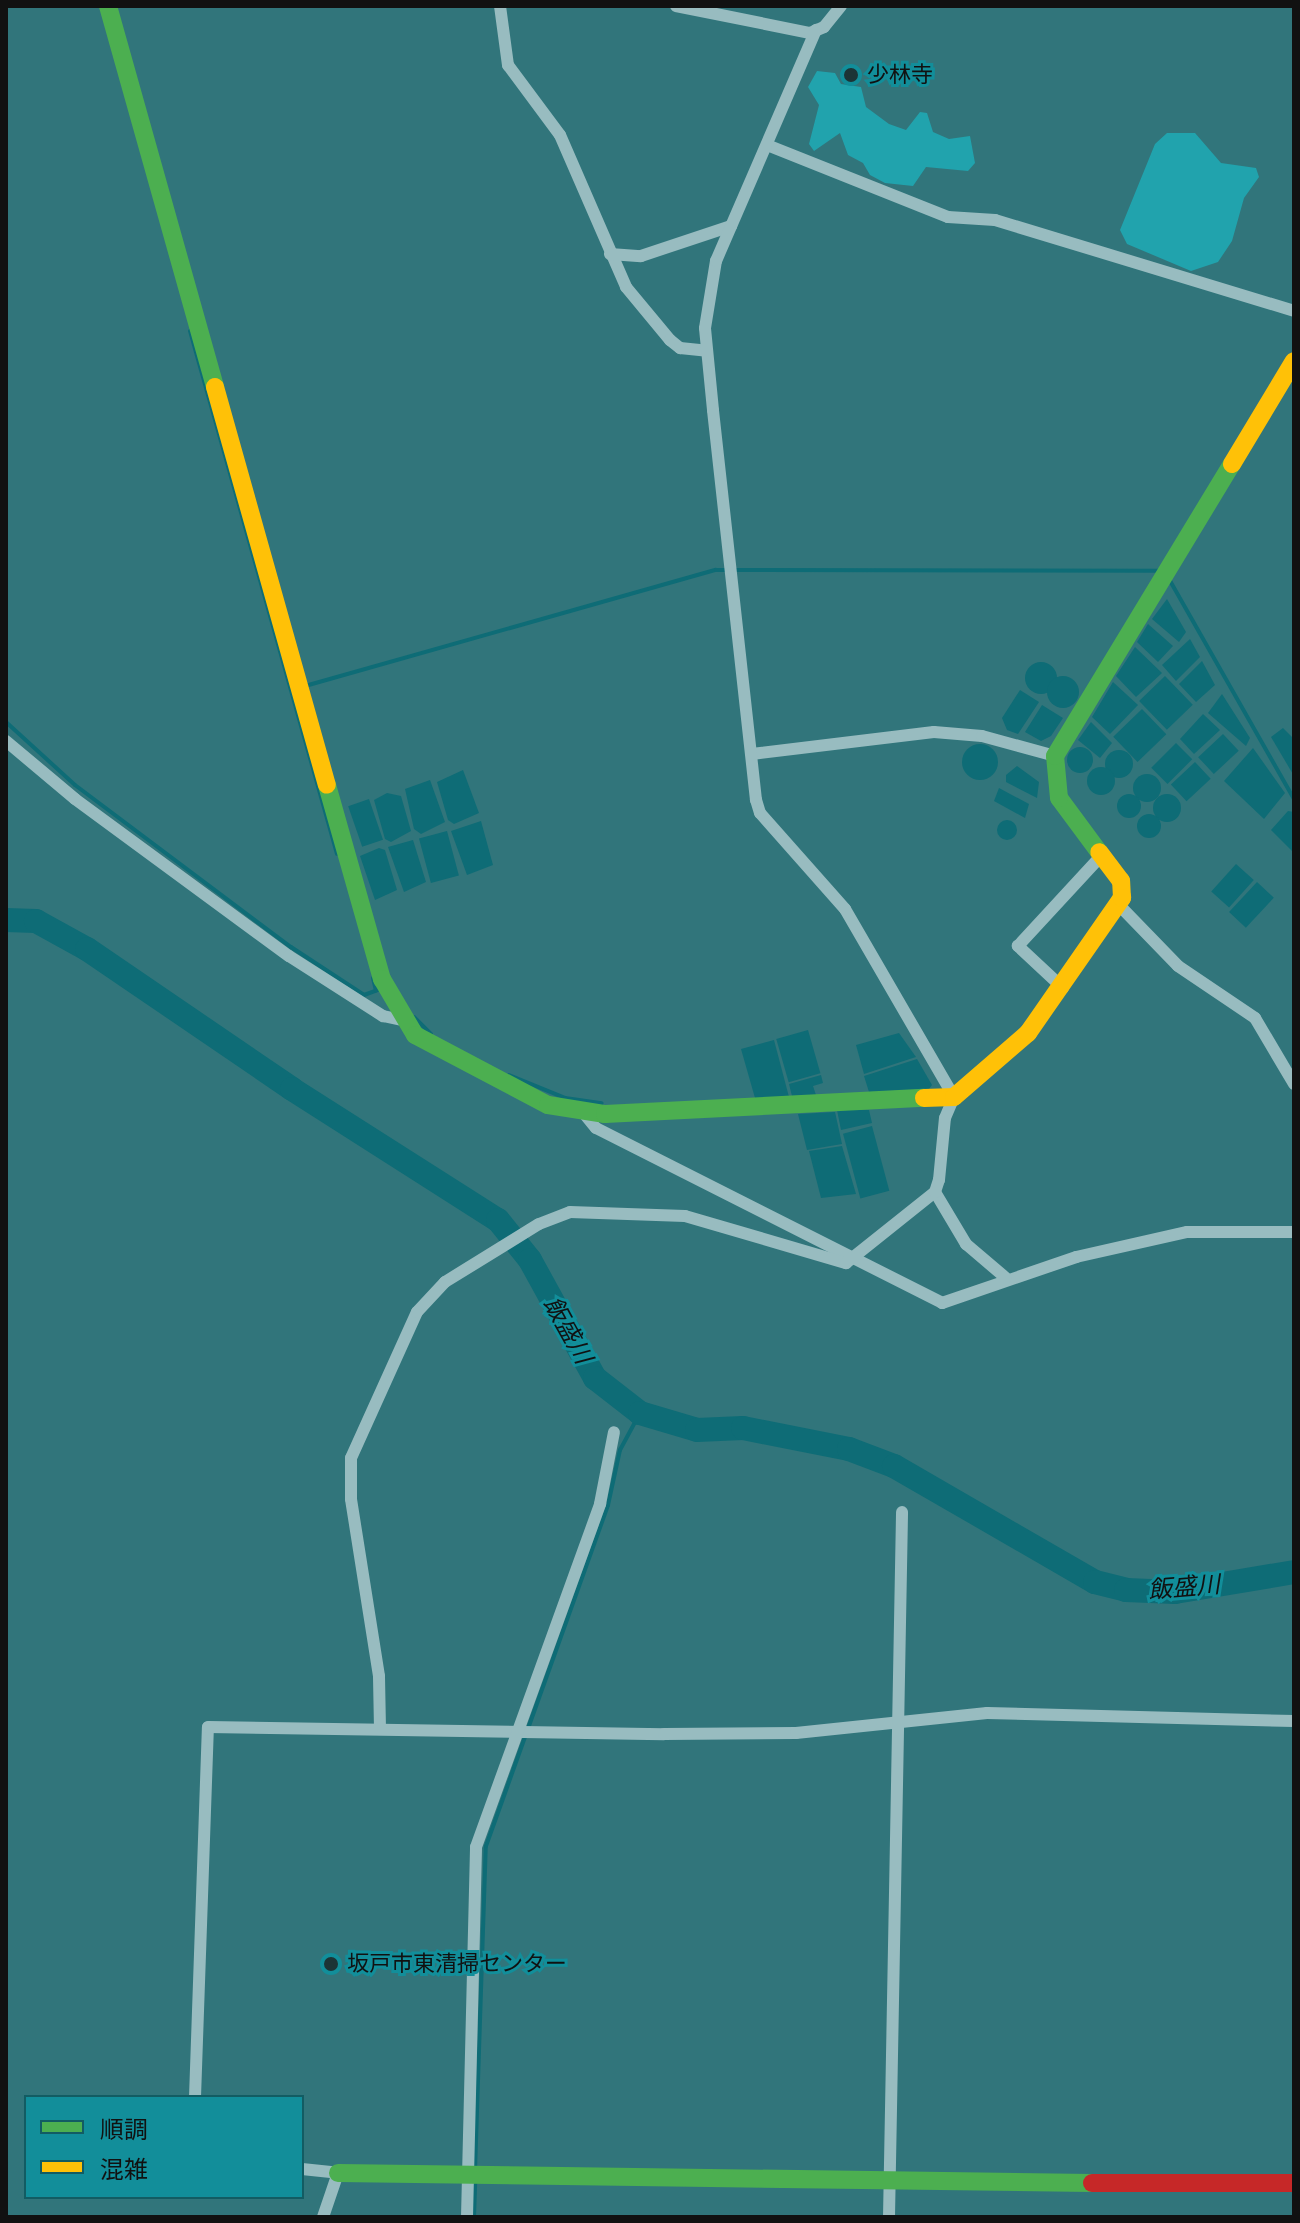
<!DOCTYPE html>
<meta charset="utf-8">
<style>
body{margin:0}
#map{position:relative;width:1300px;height:2223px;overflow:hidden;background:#31757b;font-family:"PT Sans Narrow","Noto Sans JP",sans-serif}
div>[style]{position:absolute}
.green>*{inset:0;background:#21a3ad}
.water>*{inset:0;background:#0e6c76;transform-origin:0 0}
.round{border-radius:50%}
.stream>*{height:4px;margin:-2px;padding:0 2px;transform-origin:2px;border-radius:2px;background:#0e6c76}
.river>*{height:24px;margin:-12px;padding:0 12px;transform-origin:12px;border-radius:12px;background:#0e6c76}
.street>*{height:12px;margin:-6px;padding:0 6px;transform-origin:6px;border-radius:6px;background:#98bcc0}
.fast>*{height:18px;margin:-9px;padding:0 9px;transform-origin:9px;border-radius:9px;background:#4caf50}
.slow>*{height:18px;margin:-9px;padding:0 9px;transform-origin:9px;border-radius:9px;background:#ffc107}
.jam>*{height:18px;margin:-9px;padding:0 9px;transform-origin:9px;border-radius:9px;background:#c62828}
.dots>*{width:22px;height:22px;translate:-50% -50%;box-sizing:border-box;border:4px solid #128e9a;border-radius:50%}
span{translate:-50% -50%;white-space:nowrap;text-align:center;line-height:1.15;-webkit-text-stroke:6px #128e9a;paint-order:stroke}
.poi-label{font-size:22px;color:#111}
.left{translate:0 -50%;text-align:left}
.water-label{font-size:24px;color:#111;font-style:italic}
.frame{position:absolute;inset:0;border:8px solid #111;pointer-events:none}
.legend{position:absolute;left:24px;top:2095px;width:280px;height:104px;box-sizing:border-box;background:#128e9a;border:2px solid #125c63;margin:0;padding:10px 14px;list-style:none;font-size:24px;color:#111}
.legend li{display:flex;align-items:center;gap:16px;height:40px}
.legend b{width:40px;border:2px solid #125c63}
</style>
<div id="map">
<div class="green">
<div style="clip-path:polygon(817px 71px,835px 73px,841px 84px,861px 87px,866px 107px,889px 124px,906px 130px,920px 112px,927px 113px,933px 132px,949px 139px,970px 136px,975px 163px,968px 171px,926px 167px,913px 186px,885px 183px,870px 175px,863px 163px,848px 155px,840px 133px,814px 151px,809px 144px,819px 105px,808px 87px)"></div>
<div style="clip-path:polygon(1167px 133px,1195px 133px,1221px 163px,1256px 168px,1259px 177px,1244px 198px,1232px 241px,1218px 262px,1191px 271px,1127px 244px,1120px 230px,1155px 144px)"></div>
</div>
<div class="water">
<div style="clip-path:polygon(1167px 599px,1186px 632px,1179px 642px,1152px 619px)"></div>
<div style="clip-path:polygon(1148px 624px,1173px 646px,1158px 662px,1137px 642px)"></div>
<div style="clip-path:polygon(1190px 639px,1200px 657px,1176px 681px,1162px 665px)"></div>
<div style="clip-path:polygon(1135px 647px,1162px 673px,1136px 697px,1116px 676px)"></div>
<div style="clip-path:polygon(1202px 661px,1215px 685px,1196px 702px,1179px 684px)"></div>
<div class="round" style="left:1025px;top:662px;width:32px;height:32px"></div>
<div style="left:1165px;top:676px;width:40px;height:36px;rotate:46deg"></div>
<div class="round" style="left:1047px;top:676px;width:32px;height:32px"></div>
<div style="clip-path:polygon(1113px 682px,1138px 705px,1110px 734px,1092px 717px)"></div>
<div style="clip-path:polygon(1020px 690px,1039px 702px,1018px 734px,1007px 730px,1002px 718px)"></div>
<div style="clip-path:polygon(1222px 694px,1250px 738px,1246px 746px,1208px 713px)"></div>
<div style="clip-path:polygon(1042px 705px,1063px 718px,1051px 736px,1041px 741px,1025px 732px)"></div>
<div style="left:1142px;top:709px;width:35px;height:40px;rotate:46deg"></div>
<div style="clip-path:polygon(1203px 714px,1220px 730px,1194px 754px,1180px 739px)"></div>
<div style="clip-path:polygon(1091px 722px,1112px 743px,1100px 758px,1078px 740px)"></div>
<div style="clip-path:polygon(1283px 728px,1294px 739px,1294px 776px,1271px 737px)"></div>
<div style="left:1223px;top:734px;width:23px;height:34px;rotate:47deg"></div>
<div style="left:1176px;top:743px;width:23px;height:35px;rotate:45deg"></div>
<div class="round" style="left:962px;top:744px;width:36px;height:36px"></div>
<div class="round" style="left:1067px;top:747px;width:26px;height:26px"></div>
<div style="clip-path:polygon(1253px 748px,1285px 793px,1264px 819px,1224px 781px)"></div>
<div class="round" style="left:1105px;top:750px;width:28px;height:28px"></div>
<div style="left:1195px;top:762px;width:23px;height:33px;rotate:47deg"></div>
<div style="clip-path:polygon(1017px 766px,1039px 782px,1037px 798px,1006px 782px,1006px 775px)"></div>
<div class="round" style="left:1087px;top:767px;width:28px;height:28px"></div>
<div style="clip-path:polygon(463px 770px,479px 813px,454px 824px,448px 820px,437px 782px)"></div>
<div class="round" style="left:1133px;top:774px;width:28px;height:28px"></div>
<div style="clip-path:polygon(430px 780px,445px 822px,421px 834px,414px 829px,405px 789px)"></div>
<div style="clip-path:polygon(999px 788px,1029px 804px,1025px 818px,994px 801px)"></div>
<div style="clip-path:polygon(387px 793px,401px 796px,411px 831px,391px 842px,385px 839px,374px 800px)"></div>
<div class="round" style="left:1153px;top:794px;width:28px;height:28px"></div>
<div class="round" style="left:1117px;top:794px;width:24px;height:24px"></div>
<div style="left:369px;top:799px;width:43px;height:22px;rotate:71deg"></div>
<div style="clip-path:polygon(1288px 811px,1294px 812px,1294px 853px,1271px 830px)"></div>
<div class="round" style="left:1137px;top:814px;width:24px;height:24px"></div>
<div class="round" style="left:997px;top:820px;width:20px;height:20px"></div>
<div style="clip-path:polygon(481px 821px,493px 865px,467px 875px,451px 831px)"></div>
<div style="left:447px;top:831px;width:46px;height:29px;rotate:75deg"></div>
<div style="clip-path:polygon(413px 840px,426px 882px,404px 892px,388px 847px)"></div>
<div style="clip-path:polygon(379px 848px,385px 850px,397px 890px,375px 900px,360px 856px)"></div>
<div style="left:1236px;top:864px;width:24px;height:37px;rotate:42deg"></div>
<div style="left:1257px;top:882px;width:23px;height:41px;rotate:43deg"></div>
<div style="left:808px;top:1030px;width:45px;height:33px;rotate:74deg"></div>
<div style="clip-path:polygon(899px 1033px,916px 1057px,864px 1074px,856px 1045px)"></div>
<div style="clip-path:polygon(774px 1040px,789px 1097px,755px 1098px,741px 1049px)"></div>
<div style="clip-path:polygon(917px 1059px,932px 1085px,929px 1089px,869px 1092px,864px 1076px)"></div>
<div style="clip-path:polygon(821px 1075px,823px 1083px,813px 1086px,816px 1095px,792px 1096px,789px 1084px)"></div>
<div style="clip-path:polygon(837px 1110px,869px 1110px,872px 1123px,841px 1130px)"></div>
<div style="clip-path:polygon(835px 1112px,842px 1144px,807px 1150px,798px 1114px)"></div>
<div style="left:872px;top:1126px;width:67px;height:30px;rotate:75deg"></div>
<div style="clip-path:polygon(842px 1146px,856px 1194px,821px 1198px,809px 1151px)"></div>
</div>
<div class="stream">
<div style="left:190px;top:331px;width:543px;rotate:74.3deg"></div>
<div style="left:1169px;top:579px;width:253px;rotate:60.4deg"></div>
<div style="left:305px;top:686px;width:427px;rotate:-15.8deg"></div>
<div style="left:716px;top:570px;width:443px;rotate:0.1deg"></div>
<div style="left:6px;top:722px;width:93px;rotate:42.4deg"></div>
<div style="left:75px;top:785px;width:270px;rotate:36.9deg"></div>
<div style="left:291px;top:947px;width:87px;rotate:33.3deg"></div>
<div style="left:364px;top:995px;width:15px;rotate:-20deg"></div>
<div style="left:373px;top:978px;width:13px;rotate:77deg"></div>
<div style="left:414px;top:1017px;width:24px;rotate:45deg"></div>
<div style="left:509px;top:1075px;width:61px;rotate:22.3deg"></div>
<div style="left:565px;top:1098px;width:37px;rotate:8deg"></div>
<div style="left:475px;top:2171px;width:325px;rotate:-88.1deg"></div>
<div style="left:486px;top:1846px;width:362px;rotate:-70.3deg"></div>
<div style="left:608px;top:1505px;width:56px;rotate:-77.7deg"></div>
<div style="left:620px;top:1450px;width:42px;rotate:-61.6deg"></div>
<div style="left:474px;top:2217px;width:38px;rotate:-88deg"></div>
</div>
<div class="river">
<div style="left:6px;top:920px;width:30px;rotate:2deg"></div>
<div style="left:36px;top:921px;width:58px;rotate:28.8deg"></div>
<div style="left:87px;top:949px;width:248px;rotate:34.3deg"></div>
<div style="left:292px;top:1089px;width:244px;rotate:32.5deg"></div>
<div style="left:498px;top:1220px;width:51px;rotate:51.3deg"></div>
<div style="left:530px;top:1260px;width:135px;rotate:61.2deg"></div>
<div style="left:595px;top:1378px;width:57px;rotate:37.9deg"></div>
<div style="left:640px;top:1413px;width:59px;rotate:16.6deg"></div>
<div style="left:697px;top:1430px;width:46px;rotate:-2.5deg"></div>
<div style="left:743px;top:1428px;width:108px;rotate:11.2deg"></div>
<div style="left:849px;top:1449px;width:48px;rotate:20.7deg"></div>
<div style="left:894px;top:1466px;width:232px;rotate:30deg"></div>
<div style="left:1095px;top:1582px;width:32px;rotate:14deg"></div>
<div style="left:1126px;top:1590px;width:49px;rotate:2.3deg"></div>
<div style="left:1175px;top:1592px;width:121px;rotate:-9.5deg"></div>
</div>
<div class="street">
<div style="left:500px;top:6px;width:60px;rotate:82.3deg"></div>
<div style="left:508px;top:65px;width:87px;rotate:53.4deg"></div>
<div style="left:560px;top:135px;width:166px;rotate:66.5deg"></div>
<div style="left:626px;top:287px;width:69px;rotate:50.3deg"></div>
<div style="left:670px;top:340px;width:13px;rotate:39deg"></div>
<div style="left:680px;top:348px;width:27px;rotate:6deg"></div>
<div style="left:676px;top:6px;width:137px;rotate:11.4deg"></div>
<div style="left:810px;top:33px;width:15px;rotate:-23deg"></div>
<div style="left:824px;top:27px;width:27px;rotate:-51deg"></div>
<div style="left:767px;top:145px;width:195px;rotate:21.7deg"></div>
<div style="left:948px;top:217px;width:47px;rotate:3.7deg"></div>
<div style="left:995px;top:220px;width:313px;rotate:16.9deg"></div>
<div style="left:610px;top:254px;width:31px;rotate:4deg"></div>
<div style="left:641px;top:256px;width:95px;rotate:-18.4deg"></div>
<div style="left:6px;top:741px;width:90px;rotate:40deg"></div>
<div style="left:75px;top:799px;width:265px;rotate:36.3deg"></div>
<div style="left:289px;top:956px;width:112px;rotate:32.6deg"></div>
<div style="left:383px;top:1016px;width:19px;rotate:12deg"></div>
<div style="left:752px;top:754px;width:183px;rotate:-6.9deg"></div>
<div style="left:934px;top:732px;width:48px;rotate:4.8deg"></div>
<div style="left:982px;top:736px;width:76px;rotate:15.3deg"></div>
<div style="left:1118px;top:904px;width:86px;rotate:45.9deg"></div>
<div style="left:1178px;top:966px;width:93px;rotate:34deg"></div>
<div style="left:1255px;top:1018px;width:77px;rotate:59.4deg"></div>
<div style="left:1063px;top:988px;width:62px;rotate:-137deg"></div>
<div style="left:1018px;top:946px;width:125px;rotate:-47.3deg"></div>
<div style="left:582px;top:1111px;width:22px;rotate:51deg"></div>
<div style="left:596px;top:1128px;width:388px;rotate:26.8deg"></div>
<div style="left:942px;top:1303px;width:142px;rotate:-18.9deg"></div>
<div style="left:1076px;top:1257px;width:114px;rotate:-12.7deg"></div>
<div style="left:1187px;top:1232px;width:107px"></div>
<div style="left:935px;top:1192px;width:61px;rotate:59.2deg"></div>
<div style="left:966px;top:1244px;width:52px;rotate:40.4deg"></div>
<div style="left:380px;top:1729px;width:53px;rotate:-91.1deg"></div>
<div style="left:379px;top:1676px;width:179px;rotate:-99deg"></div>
<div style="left:351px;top:1499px;width:41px;rotate:-90deg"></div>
<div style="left:351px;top:1458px;width:160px;rotate:-65.7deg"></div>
<div style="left:417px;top:1312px;width:41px;rotate:-47deg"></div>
<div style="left:445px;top:1282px;width:110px;rotate:-31.7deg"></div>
<div style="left:539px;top:1224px;width:33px;rotate:-21deg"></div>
<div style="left:570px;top:1212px;width:115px;rotate:2deg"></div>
<div style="left:685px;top:1216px;width:168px;rotate:16.3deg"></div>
<div style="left:846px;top:1263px;width:114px;rotate:-38.6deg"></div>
<div style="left:935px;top:1192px;width:13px;rotate:-72deg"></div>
<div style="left:939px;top:1180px;width:62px;rotate:-84.5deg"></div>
<div style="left:945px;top:1118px;width:23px;rotate:-67deg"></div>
<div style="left:954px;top:1097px;width:217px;rotate:-120.1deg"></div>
<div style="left:845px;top:909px;width:128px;rotate:-131.5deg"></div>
<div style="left:760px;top:813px;width:14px;rotate:-107deg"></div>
<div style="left:756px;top:800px;width:392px;rotate:-96.3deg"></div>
<div style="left:713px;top:410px;width:82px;rotate:-95.6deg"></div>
<div style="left:705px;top:328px;width:68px;rotate:-80.7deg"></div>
<div style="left:716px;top:261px;width:252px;rotate:-66.6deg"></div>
<div style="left:195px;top:2097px;width:370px;rotate:-88deg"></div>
<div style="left:208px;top:1727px;width:456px;rotate:0.9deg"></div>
<div style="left:664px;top:1734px;width:132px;rotate:-0.4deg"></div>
<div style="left:796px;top:1733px;width:192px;rotate:-6deg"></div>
<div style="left:987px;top:1713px;width:307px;rotate:1.5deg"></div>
<div style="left:302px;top:2169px;width:36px;rotate:6deg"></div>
<div style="left:338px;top:2173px;width:46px;rotate:108.8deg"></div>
<div style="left:467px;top:2217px;width:370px;rotate:-88.6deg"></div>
<div style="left:476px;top:1847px;width:365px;rotate:-70.1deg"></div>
<div style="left:600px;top:1504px;width:73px;rotate:-79deg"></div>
<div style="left:889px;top:2217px;width:705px;rotate:-88.94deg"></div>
</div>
<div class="fast">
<div style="left:108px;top:6px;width:396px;rotate:74.3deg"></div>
<div style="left:327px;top:785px;width:202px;rotate:74.2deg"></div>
<div style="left:382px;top:979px;width:65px;rotate:59.5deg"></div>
<div style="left:415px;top:1035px;width:150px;rotate:27.8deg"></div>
<div style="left:548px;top:1105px;width:58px;rotate:9deg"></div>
<div style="left:605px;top:1114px;width:319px;rotate:-2.9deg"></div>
<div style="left:1099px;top:852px;width:67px;rotate:-126.5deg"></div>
<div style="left:1059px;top:798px;width:42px;rotate:-95.4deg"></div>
<div style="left:1055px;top:756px;width:341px;rotate:-58.8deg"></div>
<div style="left:338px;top:2173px;width:754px;rotate:0.76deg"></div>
</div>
<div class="slow">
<div style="left:215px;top:387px;width:413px;rotate:74.3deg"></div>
<div style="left:1232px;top:464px;width:120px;rotate:-59deg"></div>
<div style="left:924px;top:1098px;width:30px;rotate:-2deg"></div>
<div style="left:954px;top:1097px;width:98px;rotate:-40.9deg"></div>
<div style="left:1028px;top:1033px;width:165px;rotate:-55.2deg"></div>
<div style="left:1122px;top:898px;width:17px;rotate:-93deg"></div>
<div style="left:1121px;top:881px;width:36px;rotate:-127deg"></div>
</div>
<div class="jam">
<div style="left:1092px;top:2183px;width:202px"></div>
</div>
<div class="dots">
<div style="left:851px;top:75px;background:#1c3436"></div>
<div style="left:331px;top:1964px;background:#1c3436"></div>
</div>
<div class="poi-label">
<span class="left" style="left:867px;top:75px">少林寺</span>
<span class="left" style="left:347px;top:1964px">坂戸市東清掃センター</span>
</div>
<div class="water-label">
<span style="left:568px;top:1330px;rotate:61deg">飯盛川</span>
<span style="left:1184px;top:1587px;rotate:-5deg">飯盛川</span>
</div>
<div class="frame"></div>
<ul class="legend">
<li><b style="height:10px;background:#4caf50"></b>順調</li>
<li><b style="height:10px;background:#ffc107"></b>混雑</li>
</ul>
</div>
